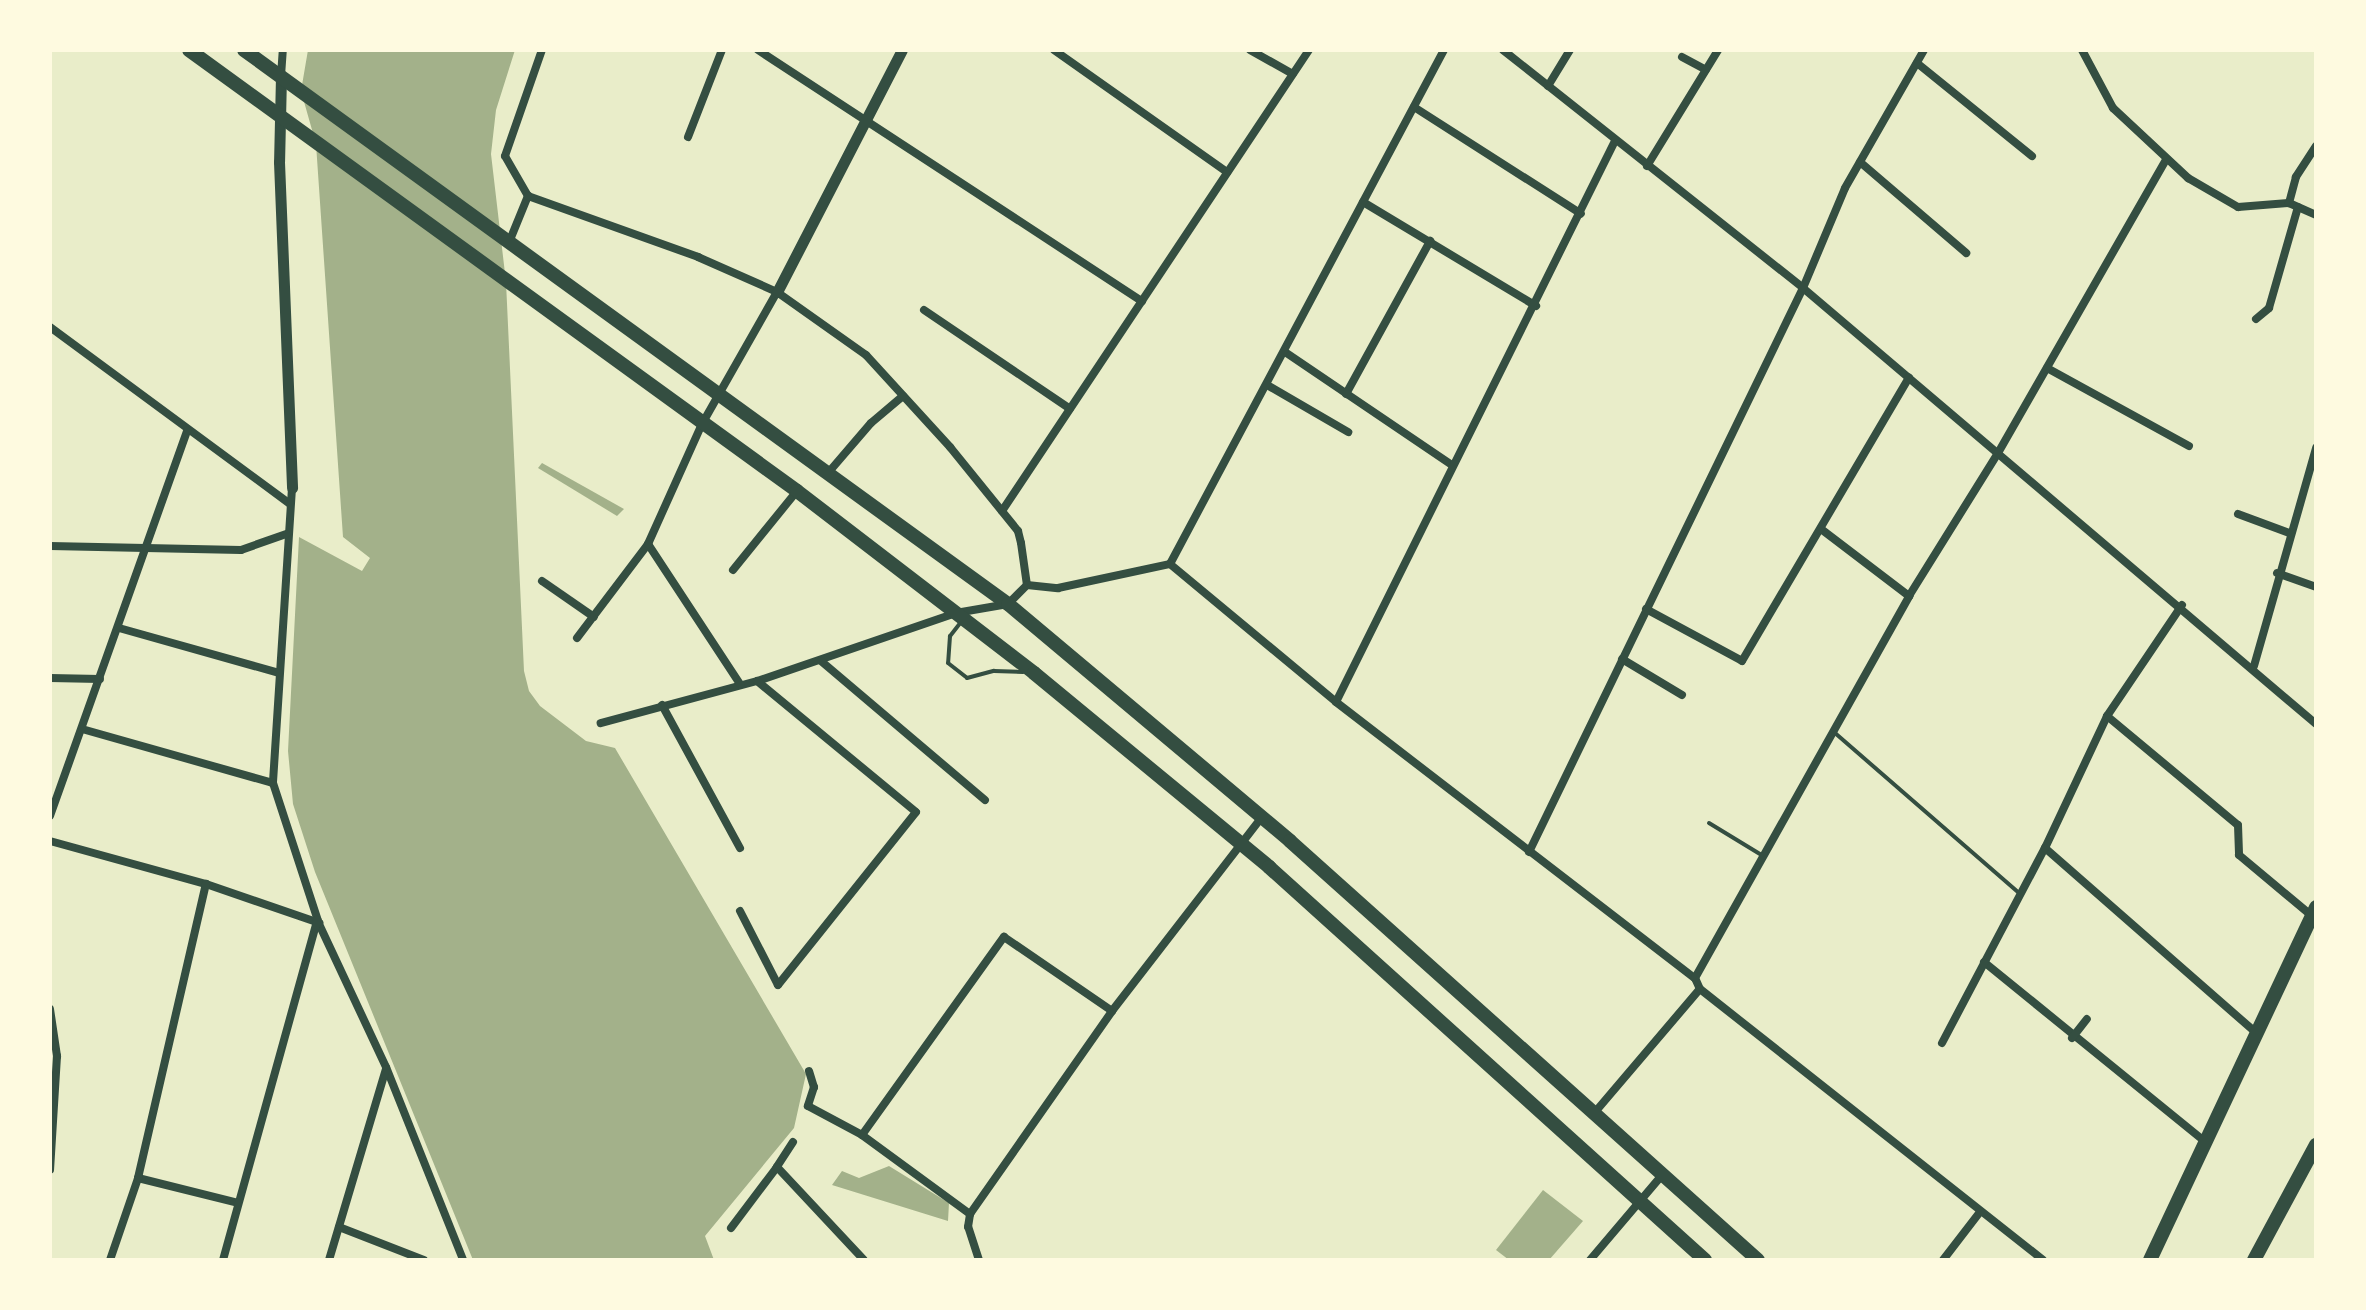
<!DOCTYPE html>
<style>
body{margin:0}
#map{position:relative;width:2366px;height:1310px;overflow:hidden;background:#e9edc9;font-family:"DM Sans",sans-serif}
div>[style]{position:absolute}
.water>*{inset:0;background:#a3b18a}
.service>*{height:4px;margin:-2px;padding:0 2px;transform-origin:2px;border-radius:2px;background:#344e41}
.minor>*{height:8px;margin:-4px;padding:0 4px;transform-origin:4px;border-radius:4px;background:#344e41}
.tertiary>*{height:11px;margin:-5.5px;padding:0 5.5px;transform-origin:5.5px;border-radius:5.5px;background:#344e41}
.primary>*{height:14px;margin:-7px;padding:0 7px;transform-origin:7px;border-radius:7px;background:#344e41}
span{translate:-50% -50%;white-space:nowrap;text-align:center;line-height:1.15;-webkit-text-stroke:6px #fefae0;paint-order:stroke}
.frame{position:absolute;inset:0;border:52px solid #fefae0;pointer-events:none}
</style>
<div id="map">
<div class="water">
<div style="clip-path:polygon(308px 50px,515px 50px,496px 110px,491px 154px,506px 282px,524px 671px,529px 691px,540px 706px,586px 741px,615px 748px,806px 1074px,794px 1128px,705px 1236px,714px 1260px,473px 1260px,315px 872px,293px 804px,288px 751px,299px 537px,362px 571px,370px 558px,343px 537px,316px 144px,301px 91px)"></div>
<div style="clip-path:polygon(542px 463px,624px 509px,617px 516px,538px 468px)"></div>
<div style="clip-path:polygon(889px 1166px,949px 1203px,948px 1221px,832px 1185px,842px 1171px,859px 1178px)"></div>
<div style="clip-path:polygon(1543px 1190px,1583px 1221px,1549px 1260px,1509px 1260px,1496px 1250px)"></div>
</div>
<div class="service">
<div style="left:961px;top:622px;width:18px;rotate:128deg"></div>
<div style="left:950px;top:636px;width:27px;rotate:94deg"></div>
<div style="left:948px;top:663px;width:24px;rotate:38deg"></div>
<div style="left:967px;top:678px;width:28px;rotate:-15deg"></div>
<div style="left:994px;top:671px;width:29px;rotate:2deg"></div>
<div style="left:1835px;top:733px;width:245px;rotate:41deg"></div>
<div style="left:1709px;top:823px;width:63px;rotate:31.4deg"></div>
</div>
<div class="minor">
<div style="left:758px;top:50px;width:459px;rotate:33.2deg"></div>
<div style="left:1054px;top:50px;width:212px;rotate:35.2deg"></div>
<div style="left:1250px;top:50px;width:49px;rotate:29.2deg"></div>
<div style="left:1503px;top:50px;width:383px;rotate:38.4deg"></div>
<div style="left:1803px;top:288px;width:673px;rotate:40.36deg"></div>
<div style="left:2082px;top:50px;width:66px;rotate:61.9deg"></div>
<div style="left:2113px;top:108px;width:103px;rotate:43deg"></div>
<div style="left:2188px;top:178px;width:58px;rotate:30.1deg"></div>
<div style="left:2238px;top:207px;width:51px;rotate:-4.5deg"></div>
<div style="left:1682px;top:57px;width:27px;rotate:28deg"></div>
<div style="left:1917px;top:63px;width:148px;rotate:39deg"></div>
<div style="left:281px;top:76px;width:26px;rotate:-86deg"></div>
<div style="left:1548px;top:86px;width:42px;rotate:-58.6deg"></div>
<div style="left:1414px;top:107px;width:198px;rotate:32.6deg"></div>
<div style="left:688px;top:137px;width:93px;rotate:-68.7deg"></div>
<div style="left:2316px;top:146px;width:37px;rotate:123deg"></div>
<div style="left:2296px;top:177px;width:27px;rotate:105deg"></div>
<div style="left:2289px;top:203px;width:30px;rotate:24deg"></div>
<div style="left:1860px;top:162px;width:140px;rotate:40.6deg"></div>
<div style="left:1647px;top:166px;width:136px;rotate:-58.5deg"></div>
<div style="left:528px;top:196px;width:46px;rotate:-119.9deg"></div>
<div style="left:505px;top:156px;width:112px;rotate:-70.8deg"></div>
<div style="left:1363px;top:202px;width:202px;rotate:31deg"></div>
<div style="left:510px;top:240px;width:48px;rotate:-67.8deg"></div>
<div style="left:528px;top:196px;width:181px;rotate:19.7deg"></div>
<div style="left:698px;top:257px;width:86px;rotate:23.9deg"></div>
<div style="left:777px;top:292px;width:109px;rotate:35.3deg"></div>
<div style="left:866px;top:355px;width:125px;rotate:47.6deg"></div>
<div style="left:950px;top:447px;width:108px;rotate:51deg"></div>
<div style="left:1018px;top:531px;width:12px;rotate:76deg"></div>
<div style="left:1021px;top:543px;width:42px;rotate:81.9deg"></div>
<div style="left:1027px;top:585px;width:27px;rotate:135deg"></div>
<div style="left:1008px;top:604px;width:53px;rotate:170.2deg"></div>
<div style="left:956px;top:613px;width:210px;rotate:161.1deg"></div>
<div style="left:757px;top:681px;width:162px;rotate:164.9deg"></div>
<div style="left:924px;top:310px;width:176px;rotate:34.1deg"></div>
<div style="left:2256px;top:319px;width:17px;rotate:-40deg"></div>
<div style="left:2269px;top:308px;width:105px;rotate:-74deg"></div>
<div style="left:50px;top:327px;width:297px;rotate:36.4deg"></div>
<div style="left:1285px;top:352px;width:202px;rotate:34.1deg"></div>
<div style="left:2047px;top:368px;width:162px;rotate:28.8deg"></div>
<div style="left:1267px;top:385px;width:94px;rotate:30.1deg"></div>
<div style="left:1346px;top:394px;width:175px;rotate:-61.2deg"></div>
<div style="left:828px;top:473px;width:66px;rotate:-49.3deg"></div>
<div style="left:871px;top:423px;width:42px;rotate:-40.2deg"></div>
<div style="left:292px;top:488px;width:296px;rotate:93.7deg"></div>
<div style="left:273px;top:783px;width:148px;rotate:71.9deg"></div>
<div style="left:319px;top:924px;width:158px;rotate:64.9deg"></div>
<div style="left:386px;top:1067px;width:208px;rotate:68.2deg"></div>
<div style="left:1002px;top:511px;width:554px;rotate:-56.34deg"></div>
<div style="left:2238px;top:514px;width:54px;rotate:20.4deg"></div>
<div style="left:1821px;top:529px;width:111px;rotate:37.3deg"></div>
<div style="left:648px;top:544px;width:168px;rotate:56.7deg"></div>
<div style="left:50px;top:546px;width:191px;rotate:1.2deg"></div>
<div style="left:241px;top:550px;width:48px;rotate:-19.6deg"></div>
<div style="left:1170px;top:564px;width:582px;rotate:-61.94deg"></div>
<div style="left:733px;top:570px;width:102px;rotate:-51deg"></div>
<div style="left:2277px;top:573px;width:41px;rotate:19.7deg"></div>
<div style="left:542px;top:581px;width:63px;rotate:34.7deg"></div>
<div style="left:1027px;top:585px;width:31px;rotate:6deg"></div>
<div style="left:1058px;top:588px;width:115px;rotate:-12.1deg"></div>
<div style="left:1170px;top:564px;width:216px;rotate:39.7deg"></div>
<div style="left:1336px;top:702px;width:453px;rotate:37.6deg"></div>
<div style="left:1695px;top:978px;width:12px;rotate:66deg"></div>
<div style="left:1700px;top:989px;width:437px;rotate:38.3deg"></div>
<div style="left:2182px;top:605px;width:134px;rotate:124deg"></div>
<div style="left:2107px;top:716px;width:170px;rotate:39.8deg"></div>
<div style="left:2238px;top:825px;width:30px;rotate:88deg"></div>
<div style="left:2239px;top:855px;width:95px;rotate:39.9deg"></div>
<div style="left:1646px;top:609px;width:109px;rotate:28.4deg"></div>
<div style="left:1742px;top:661px;width:329px;rotate:-59.5deg"></div>
<div style="left:119px;top:628px;width:166px;rotate:15.7deg"></div>
<div style="left:577px;top:638px;width:118px;rotate:-52.9deg"></div>
<div style="left:648px;top:544px;width:132px;rotate:-65.8deg"></div>
<div style="left:702px;top:424px;width:152px;rotate:-60.4deg"></div>
<div style="left:1622px;top:659px;width:70px;rotate:31deg"></div>
<div style="left:821px;top:661px;width:215px;rotate:40.3deg"></div>
<div style="left:2254px;top:666px;width:227px;rotate:-74.1deg"></div>
<div style="left:50px;top:678px;width:50px;rotate:1.1deg"></div>
<div style="left:1336px;top:702px;width:627px;rotate:-63.56deg"></div>
<div style="left:662px;top:705px;width:163px;rotate:61.4deg"></div>
<div style="left:82px;top:729px;width:198px;rotate:15.8deg"></div>
<div style="left:50px;top:816px;width:409px;rotate:-70.4deg"></div>
<div style="left:50px;top:841px;width:162px;rotate:15.4deg"></div>
<div style="left:206px;top:884px;width:120px;rotate:19deg"></div>
<div style="left:2045px;top:848px;width:281px;rotate:41.2deg"></div>
<div style="left:1529px;top:852px;width:627px;rotate:-64.09deg"></div>
<div style="left:1803px;top:288px;width:108px;rotate:-67.2deg"></div>
<div style="left:1845px;top:188px;width:159px;rotate:-60.2deg"></div>
<div style="left:740px;top:911px;width:83px;rotate:62.8deg"></div>
<div style="left:778px;top:985px;width:221px;rotate:-51.4deg"></div>
<div style="left:916px;top:812px;width:206px;rotate:-140.5deg"></div>
<div style="left:1984px;top:962px;width:287px;rotate:39.1deg"></div>
<div style="left:1695px;top:978px;width:438px;rotate:-60.7deg"></div>
<div style="left:1909px;top:596px;width:168px;rotate:-58.1deg"></div>
<div style="left:1998px;top:453px;width:338px;rotate:-60.2deg"></div>
<div style="left:50px;top:1009px;width:48px;rotate:81.5deg"></div>
<div style="left:57px;top:1056px;width:114px;rotate:93.5deg"></div>
<div style="left:2072px;top:1038px;width:24px;rotate:-52deg"></div>
<div style="left:1942px;top:1043px;width:221px;rotate:-62.2deg"></div>
<div style="left:2045px;top:848px;width:146px;rotate:-64.8deg"></div>
<div style="left:809px;top:1071px;width:17px;rotate:73deg"></div>
<div style="left:814px;top:1087px;width:20px;rotate:108deg"></div>
<div style="left:808px;top:1106px;width:61px;rotate:28.2deg"></div>
<div style="left:862px;top:1135px;width:134px;rotate:36.2deg"></div>
<div style="left:1596px;top:1111px;width:160px;rotate:-49.6deg"></div>
<div style="left:862px;top:1135px;width:244px;rotate:-54.4deg"></div>
<div style="left:1004px;top:937px;width:131px;rotate:34.4deg"></div>
<div style="left:793px;top:1142px;width:30px;rotate:123deg"></div>
<div style="left:777px;top:1167px;width:127px;rotate:46.9deg"></div>
<div style="left:138px;top:1178px;width:103px;rotate:14deg"></div>
<div style="left:339px;top:1227px;width:91px;rotate:21.2deg"></div>
<div style="left:731px;top:1228px;width:76px;rotate:-53deg"></div>
<div style="left:110px;top:1260px;width:87px;rotate:-71.1deg"></div>
<div style="left:138px;top:1178px;width:302px;rotate:-77deg"></div>
<div style="left:223px;top:1260px;width:353px;rotate:-74.5deg"></div>
<div style="left:329px;top:1260px;width:199px;rotate:-73.4deg"></div>
<div style="left:979px;top:1260px;width:35px;rotate:-108deg"></div>
<div style="left:968px;top:1227px;width:13px;rotate:-81deg"></div>
<div style="left:970px;top:1214px;width:248px;rotate:-55deg"></div>
<div style="left:1112px;top:1011px;width:245px;rotate:-52.3deg"></div>
<div style="left:1590px;top:1260px;width:113px;rotate:-49.7deg"></div>
<div style="left:1943px;top:1260px;width:61px;rotate:-52.4deg"></div>
</div>
<div class="tertiary">
<div style="left:281px;top:76px;width:86px;rotate:91.3deg"></div>
<div style="left:279px;top:162px;width:326px;rotate:87.7deg"></div>
<div style="left:777px;top:292px;width:272px;rotate:-62.7deg"></div>
</div>
<div class="primary">
<div style="left:189px;top:50px;width:751px;rotate:35.95deg"></div>
<div style="left:797px;top:491px;width:299px;rotate:37.5deg"></div>
<div style="left:1034px;top:673px;width:305px;rotate:39.5deg"></div>
<div style="left:1269px;top:867px;width:587px;rotate:42.03deg"></div>
<div style="left:244px;top:50px;width:944px;rotate:35.95deg"></div>
<div style="left:1008px;top:604px;width:368px;rotate:40deg"></div>
<div style="left:1290px;top:841px;width:628px;rotate:41.84deg"></div>
<div style="left:2150px;top:1260px;width:390px;rotate:-64.8deg"></div>
<div style="left:2254px;top:1260px;width:131px;rotate:-61.7deg"></div>
</div>
<div class="frame"></div>
</div>
